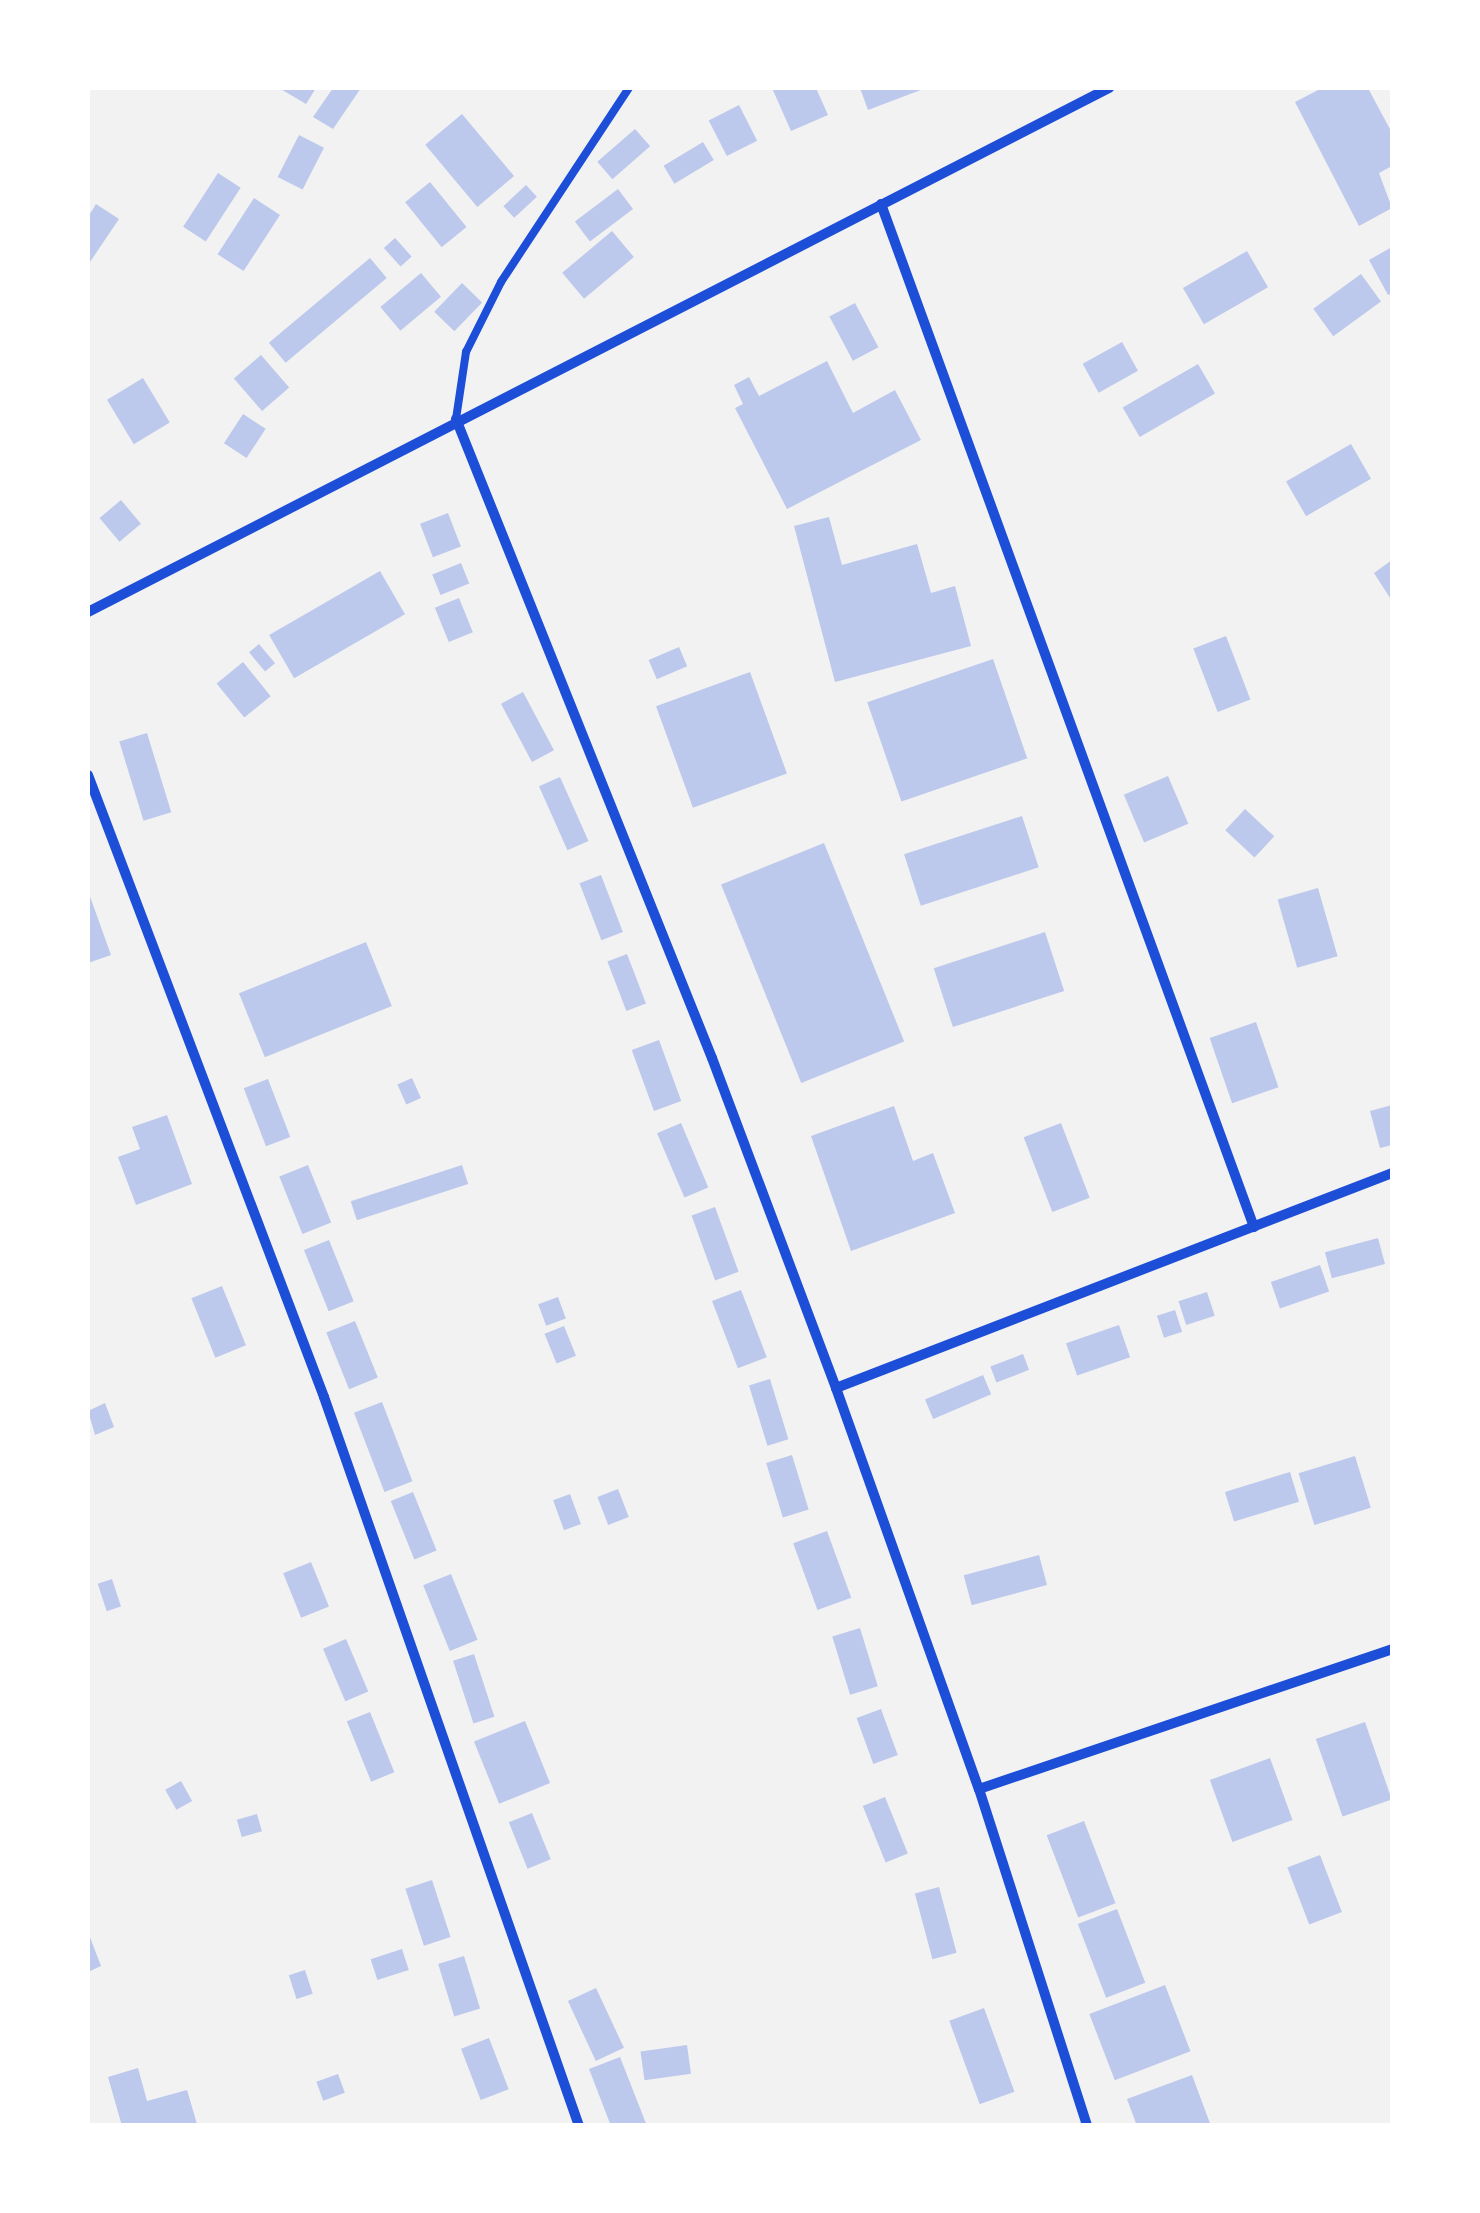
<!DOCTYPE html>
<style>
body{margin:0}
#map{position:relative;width:1480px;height:2213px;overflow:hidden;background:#f2f2f2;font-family:"Roboto Condensed",sans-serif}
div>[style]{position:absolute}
.building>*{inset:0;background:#bdc9ec;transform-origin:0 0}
.service>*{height:8px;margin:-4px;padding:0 4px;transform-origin:4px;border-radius:4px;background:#1d4ed8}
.minor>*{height:10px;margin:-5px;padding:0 5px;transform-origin:5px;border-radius:5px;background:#1d4ed8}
span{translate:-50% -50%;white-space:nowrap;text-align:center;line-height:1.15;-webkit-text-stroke:9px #fff;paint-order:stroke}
.frame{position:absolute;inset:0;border:90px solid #fff;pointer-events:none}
</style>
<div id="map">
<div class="building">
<div style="clip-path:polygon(279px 88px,316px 88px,306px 104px)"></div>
<div style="clip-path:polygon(333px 88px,361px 88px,333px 129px,313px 117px)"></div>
<div style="clip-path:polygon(772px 88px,816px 88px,828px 115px,791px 131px)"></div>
<div style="clip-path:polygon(860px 88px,926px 88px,868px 110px)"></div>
<div style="clip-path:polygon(1322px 88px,1368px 88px,1392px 133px,1392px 166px,1379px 173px,1392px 208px,1359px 226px,1295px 102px)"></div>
<div style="left:739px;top:105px;width:40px;height:34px;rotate:63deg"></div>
<div style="left:462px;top:114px;width:81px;height:48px;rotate:50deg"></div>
<div style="left:635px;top:129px;width:23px;height:50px;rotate:49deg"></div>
<div style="left:299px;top:135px;width:28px;height:47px;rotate:27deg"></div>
<div style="left:703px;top:142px;width:21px;height:46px;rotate:59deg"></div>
<div style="left:218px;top:173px;width:27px;height:64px;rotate:33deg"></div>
<div style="left:430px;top:182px;width:58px;height:32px;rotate:51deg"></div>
<div style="left:526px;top:185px;width:16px;height:31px;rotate:47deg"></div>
<div style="left:618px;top:189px;width:25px;height:54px;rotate:53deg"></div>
<div style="left:254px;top:198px;width:31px;height:67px;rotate:33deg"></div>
<div style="clip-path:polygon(96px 204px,119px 219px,90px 262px,88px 217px)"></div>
<div style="left:612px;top:231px;width:34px;height:65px;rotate:50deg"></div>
<div style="left:395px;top:238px;width:25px;height:15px;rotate:48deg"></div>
<div style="clip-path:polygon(1392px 247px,1392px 293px,1388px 295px,1369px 260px)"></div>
<div style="left:1247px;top:251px;width:42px;height:74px;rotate:60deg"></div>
<div style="left:370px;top:258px;width:26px;height:132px;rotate:50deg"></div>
<div style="left:421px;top:273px;width:31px;height:53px;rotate:50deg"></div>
<div style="left:1361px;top:274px;width:34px;height:59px;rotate:54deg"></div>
<div style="left:462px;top:283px;width:28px;height:40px;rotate:44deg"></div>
<div style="left:855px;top:303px;width:50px;height:29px;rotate:62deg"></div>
<div style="left:1122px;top:342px;width:33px;height:45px;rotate:61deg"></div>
<div style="left:261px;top:355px;width:43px;height:36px;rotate:49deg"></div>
<div style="clip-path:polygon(827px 361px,853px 413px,895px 390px,921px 440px,787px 509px,735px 408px,743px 404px,734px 385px,749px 377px,759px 396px)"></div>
<div style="left:1198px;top:364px;width:34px;height:87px;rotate:60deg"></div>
<div style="left:143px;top:378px;width:52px;height:42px;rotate:59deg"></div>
<div style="left:243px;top:414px;width:27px;height:35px;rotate:33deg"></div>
<div style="left:1351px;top:444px;width:40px;height:75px;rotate:60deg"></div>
<div style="left:121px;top:500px;width:31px;height:28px;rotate:50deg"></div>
<div style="left:448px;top:513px;width:36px;height:30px;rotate:69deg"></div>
<div style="clip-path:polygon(829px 517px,842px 565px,917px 544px,931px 593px,955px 586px,971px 646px,835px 682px,794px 526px)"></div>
<div style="clip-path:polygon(1392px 560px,1392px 601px,1374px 573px)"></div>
<div style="left:461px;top:563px;width:22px;height:31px;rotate:68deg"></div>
<div style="left:380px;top:571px;width:50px;height:128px;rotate:60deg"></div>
<div style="left:459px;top:598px;width:37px;height:26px;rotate:68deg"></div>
<div style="left:1226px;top:636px;width:68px;height:35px;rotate:69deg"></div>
<div style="left:259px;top:644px;width:25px;height:13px;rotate:50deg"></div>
<div style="left:679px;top:647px;width:21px;height:33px;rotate:67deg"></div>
<div style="left:993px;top:659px;width:105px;height:133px;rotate:71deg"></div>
<div style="left:243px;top:662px;width:44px;height:34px;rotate:51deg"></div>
<div style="left:750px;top:672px;width:108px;height:100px;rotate:70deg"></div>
<div style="left:523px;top:692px;width:66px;height:25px;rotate:62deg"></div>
<div style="left:147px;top:733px;width:83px;height:29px;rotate:73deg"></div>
<div style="left:1168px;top:776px;width:52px;height:48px;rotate:67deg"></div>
<div style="left:560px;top:777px;width:70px;height:23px;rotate:66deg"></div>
<div style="left:1245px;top:809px;width:40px;height:29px;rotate:43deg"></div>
<div style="left:1022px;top:816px;width:54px;height:124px;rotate:72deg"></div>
<div style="left:824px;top:843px;width:214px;height:111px;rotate:68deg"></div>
<div style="left:601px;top:875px;width:61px;height:23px;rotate:69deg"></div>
<div style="left:1318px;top:888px;width:71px;height:42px;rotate:74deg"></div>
<div style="clip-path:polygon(88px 891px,111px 955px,88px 963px)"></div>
<div style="left:1045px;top:932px;width:62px;height:117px;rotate:72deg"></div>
<div style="left:366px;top:942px;width:69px;height:137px;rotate:68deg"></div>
<div style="left:627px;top:954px;width:53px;height:21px;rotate:69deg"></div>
<div style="left:1256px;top:1022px;width:69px;height:49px;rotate:71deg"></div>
<div style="left:659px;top:1040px;width:65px;height:29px;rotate:70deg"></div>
<div style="left:412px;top:1078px;width:22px;height:16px;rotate:66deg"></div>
<div style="left:268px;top:1079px;width:62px;height:26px;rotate:69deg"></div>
<div style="clip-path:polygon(1392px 1105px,1392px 1145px,1380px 1148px,1370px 1111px)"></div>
<div style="clip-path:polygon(894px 1106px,913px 1161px,933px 1153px,955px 1213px,851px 1251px,811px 1136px)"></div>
<div style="clip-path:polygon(167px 1115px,192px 1184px,136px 1205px,118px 1157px,140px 1149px,132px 1127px)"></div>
<div style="left:681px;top:1123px;width:70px;height:26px;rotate:67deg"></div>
<div style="left:1061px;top:1123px;width:80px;height:40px;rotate:69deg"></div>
<div style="left:308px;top:1165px;width:62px;height:31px;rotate:68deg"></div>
<div style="left:462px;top:1165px;width:20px;height:117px;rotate:72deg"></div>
<div style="left:715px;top:1207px;width:69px;height:25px;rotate:70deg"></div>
<div style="left:1378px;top:1238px;width:27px;height:55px;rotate:75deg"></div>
<div style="left:329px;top:1240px;width:66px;height:27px;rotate:68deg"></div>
<div style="left:1320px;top:1265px;width:28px;height:52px;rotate:71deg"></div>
<div style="left:222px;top:1286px;width:64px;height:33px;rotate:68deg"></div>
<div style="left:741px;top:1290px;width:72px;height:31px;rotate:69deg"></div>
<div style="left:1207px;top:1292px;width:25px;height:30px;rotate:72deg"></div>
<div style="left:558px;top:1297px;width:23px;height:21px;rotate:70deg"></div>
<div style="left:1175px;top:1310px;width:23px;height:19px;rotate:72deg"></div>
<div style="left:355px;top:1321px;width:61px;height:31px;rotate:68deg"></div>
<div style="left:1119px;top:1325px;width:34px;height:56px;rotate:71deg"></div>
<div style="left:564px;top:1326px;width:32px;height:21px;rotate:68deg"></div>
<div style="left:1023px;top:1354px;width:17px;height:35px;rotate:69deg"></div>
<div style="left:983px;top:1375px;width:21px;height:63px;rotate:67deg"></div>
<div style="left:770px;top:1379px;width:63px;height:22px;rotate:73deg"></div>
<div style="left:382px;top:1402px;width:85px;height:30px;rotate:69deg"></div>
<div style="clip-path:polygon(105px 1403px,114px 1427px,95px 1435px,88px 1411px)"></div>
<div style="left:792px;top:1455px;width:57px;height:27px;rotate:73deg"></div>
<div style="left:1355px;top:1456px;width:54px;height:59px;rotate:73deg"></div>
<div style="left:1290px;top:1472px;width:31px;height:68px;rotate:73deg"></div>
<div style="left:618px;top:1489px;width:30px;height:22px;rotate:69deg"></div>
<div style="left:413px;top:1492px;width:63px;height:24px;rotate:68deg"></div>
<div style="left:570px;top:1494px;width:32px;height:18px;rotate:70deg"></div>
<div style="left:827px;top:1531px;width:71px;height:36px;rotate:70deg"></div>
<div style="left:1039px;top:1555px;width:31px;height:78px;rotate:75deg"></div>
<div style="left:311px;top:1562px;width:48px;height:30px;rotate:68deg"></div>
<div style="left:451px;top:1574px;width:71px;height:30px;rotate:68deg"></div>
<div style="left:112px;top:1579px;width:29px;height:15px;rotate:72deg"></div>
<div style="left:860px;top:1628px;width:61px;height:29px;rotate:73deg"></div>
<div style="left:346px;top:1639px;width:57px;height:25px;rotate:67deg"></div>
<div style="left:474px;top:1654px;width:66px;height:22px;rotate:72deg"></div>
<div style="left:881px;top:1709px;width:49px;height:26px;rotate:70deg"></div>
<div style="left:370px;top:1712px;width:65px;height:25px;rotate:68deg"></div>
<div style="left:525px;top:1721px;width:67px;height:55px;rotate:68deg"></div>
<div style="left:1365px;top:1722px;width:82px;height:52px;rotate:71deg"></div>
<div style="left:1270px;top:1758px;width:66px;height:64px;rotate:70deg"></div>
<div style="left:181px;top:1781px;width:23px;height:18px;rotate:61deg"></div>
<div style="left:885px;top:1797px;width:61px;height:24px;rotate:68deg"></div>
<div style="left:532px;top:1813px;width:50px;height:25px;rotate:68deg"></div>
<div style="left:257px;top:1814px;width:18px;height:21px;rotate:74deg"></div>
<div style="left:1084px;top:1821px;width:88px;height:40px;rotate:69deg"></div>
<div style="left:1320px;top:1855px;width:61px;height:35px;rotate:69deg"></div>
<div style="left:432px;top:1880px;width:60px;height:28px;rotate:72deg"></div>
<div style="left:939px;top:1887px;width:68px;height:25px;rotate:75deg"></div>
<div style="left:1117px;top:1909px;width:79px;height:42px;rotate:69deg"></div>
<div style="clip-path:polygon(88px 1932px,101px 1966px,88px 1972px)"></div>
<div style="left:402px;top:1949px;width:22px;height:33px;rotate:72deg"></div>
<div style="left:464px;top:1956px;width:55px;height:27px;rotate:73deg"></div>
<div style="left:305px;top:1970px;width:25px;height:17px;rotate:72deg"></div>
<div style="left:1165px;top:1985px;width:71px;height:81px;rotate:69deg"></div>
<div style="left:596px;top:1988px;width:66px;height:31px;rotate:65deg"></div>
<div style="left:984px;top:2008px;width:89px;height:37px;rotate:70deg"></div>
<div style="left:489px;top:2038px;width:55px;height:30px;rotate:69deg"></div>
<div style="left:687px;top:2045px;width:29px;height:47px;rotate:82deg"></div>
<div style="clip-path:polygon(620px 2057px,647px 2126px,611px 2126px,589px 2069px)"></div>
<div style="clip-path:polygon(138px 2068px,147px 2101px,187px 2090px,197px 2124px,122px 2126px,108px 2077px)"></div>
<div style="left:338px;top:2074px;width:20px;height:23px;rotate:70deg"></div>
<div style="clip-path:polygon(1192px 2075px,1211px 2126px,1137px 2126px,1127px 2099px)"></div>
</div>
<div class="service">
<div style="left:456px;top:419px;width:68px;rotate:-81.5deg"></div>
<div style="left:466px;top:352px;width:78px;rotate:-63.4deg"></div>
<div style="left:501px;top:282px;width:232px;rotate:-56.6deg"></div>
</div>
<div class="minor">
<div style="left:881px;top:204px;width:1089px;rotate:69.97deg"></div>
<div style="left:456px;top:419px;width:688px;rotate:68.17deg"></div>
<div style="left:712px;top:1058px;width:353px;rotate:69.4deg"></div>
<div style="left:836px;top:1388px;width:426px;rotate:70.4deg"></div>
<div style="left:979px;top:1789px;width:354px;rotate:72.2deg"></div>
<div style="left:88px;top:612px;width:1148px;rotate:-27.17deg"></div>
<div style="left:88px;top:775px;width:665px;rotate:69.22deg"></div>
<div style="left:324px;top:1397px;width:772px;rotate:70.72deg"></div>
<div style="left:836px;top:1388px;width:596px;rotate:-21.14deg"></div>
<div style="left:979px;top:1789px;width:436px;rotate:-18.7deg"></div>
</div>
<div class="frame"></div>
</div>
